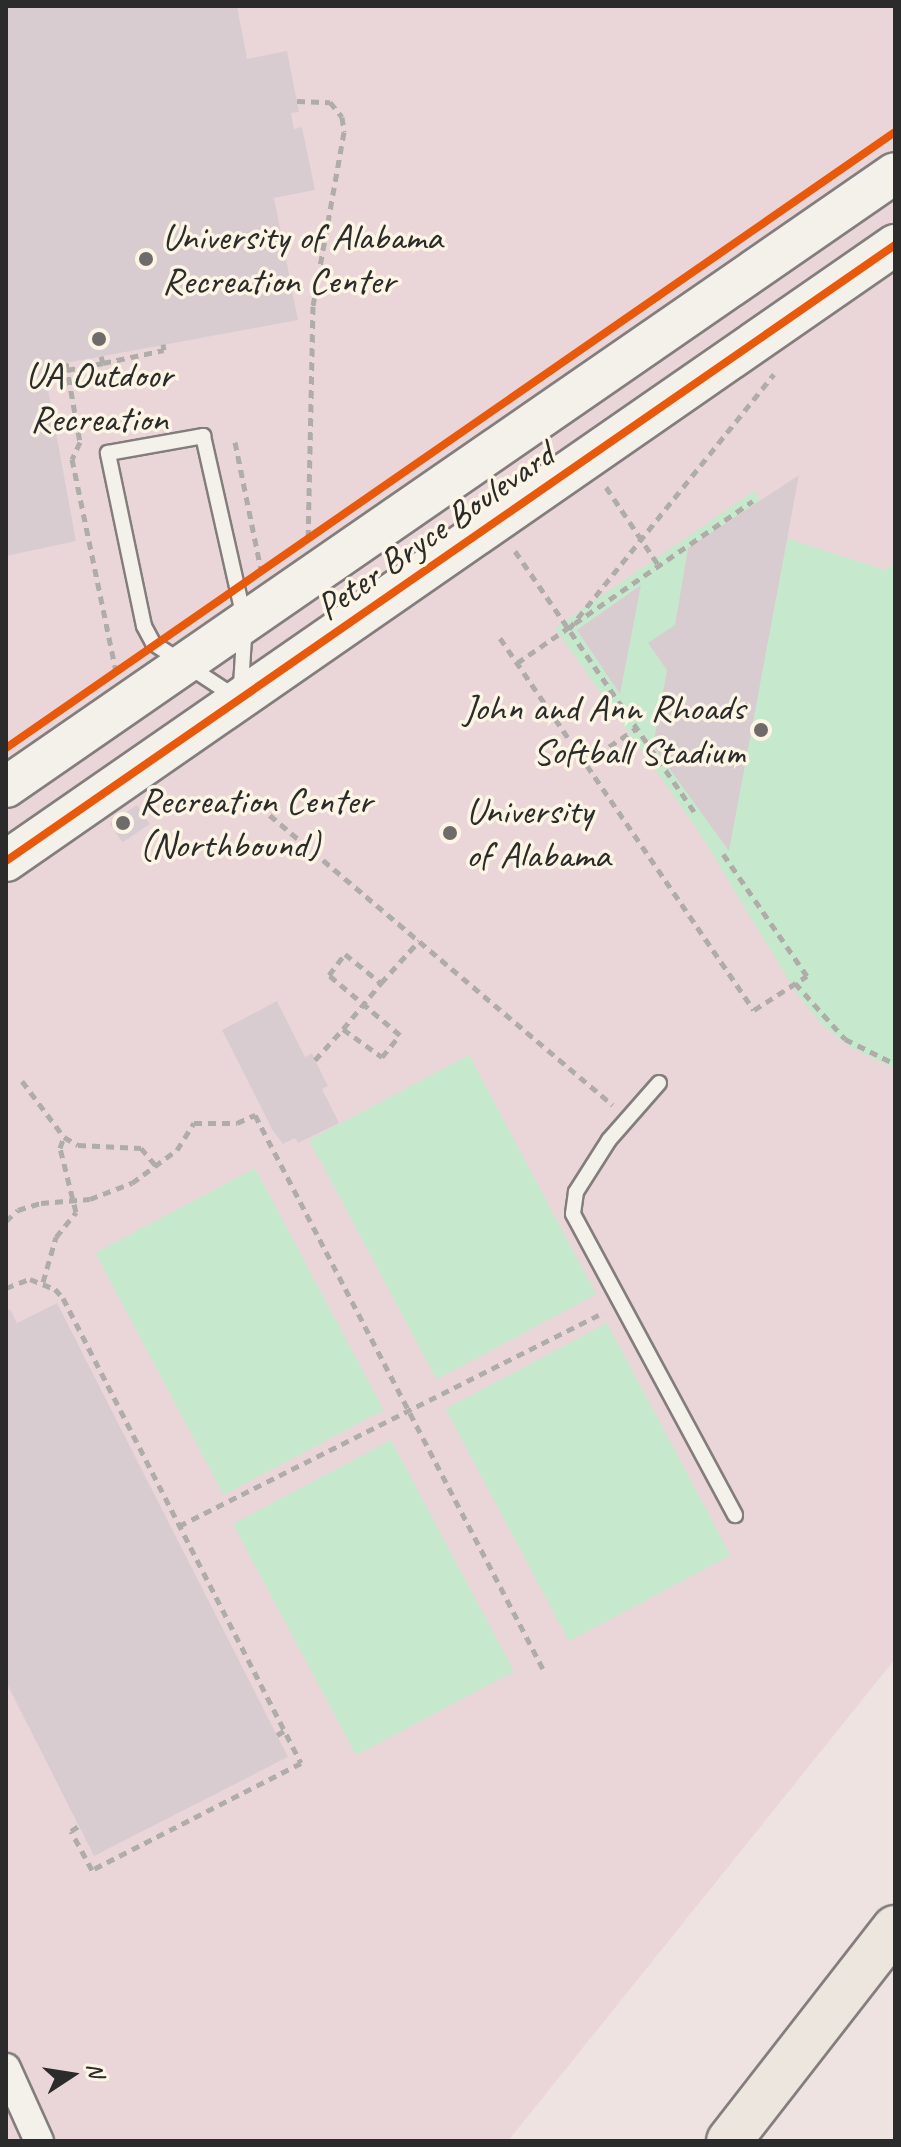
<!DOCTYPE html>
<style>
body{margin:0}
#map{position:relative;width:901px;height:2147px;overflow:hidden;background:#efe3e2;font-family:Caveat,sans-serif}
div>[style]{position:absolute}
.built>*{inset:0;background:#ead6d8}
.green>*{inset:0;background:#c6e8cd;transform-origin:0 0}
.building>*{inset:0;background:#d9ccd0;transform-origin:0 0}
.path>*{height:5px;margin-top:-2.5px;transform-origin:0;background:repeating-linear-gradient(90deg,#afaca9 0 8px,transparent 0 14px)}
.roads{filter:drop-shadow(2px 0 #837e7d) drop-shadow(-2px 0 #837e7d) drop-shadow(0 2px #837e7d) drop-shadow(0 -2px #837e7d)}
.lane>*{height:14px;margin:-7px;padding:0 7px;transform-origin:7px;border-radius:7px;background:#f4f0ea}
.street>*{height:28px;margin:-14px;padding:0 14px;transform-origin:14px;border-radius:14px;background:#f4f0ea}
.secondary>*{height:40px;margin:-20px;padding:0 20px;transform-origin:20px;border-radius:20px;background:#f4f0ea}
.highway>*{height:44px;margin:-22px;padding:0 22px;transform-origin:22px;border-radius:22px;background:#ece6de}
.cycleway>*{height:8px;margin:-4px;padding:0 4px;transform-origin:4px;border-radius:4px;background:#e8590c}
.dots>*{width:22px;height:22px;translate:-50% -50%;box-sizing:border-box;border:4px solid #fcf5e5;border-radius:50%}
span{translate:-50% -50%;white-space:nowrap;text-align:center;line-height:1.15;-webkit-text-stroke:7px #fcf5e5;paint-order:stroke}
.poi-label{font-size:38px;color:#2b2b2b}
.left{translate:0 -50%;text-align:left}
.right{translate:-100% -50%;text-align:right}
.street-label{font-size:38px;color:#2b2b2b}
.frame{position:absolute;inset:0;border:8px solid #2b2b2b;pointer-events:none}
.north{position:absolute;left:32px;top:2035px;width:80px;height:80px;-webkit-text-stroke:6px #fcf5e5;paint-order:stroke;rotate:78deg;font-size:22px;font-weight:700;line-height:32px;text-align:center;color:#2b2b2b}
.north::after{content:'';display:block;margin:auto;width:28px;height:36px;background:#2b2b2b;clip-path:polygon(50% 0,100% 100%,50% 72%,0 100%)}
</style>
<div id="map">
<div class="built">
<div style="clip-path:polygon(6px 6px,895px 6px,895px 1659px,508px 2141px,6px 2141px)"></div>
</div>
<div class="green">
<div style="clip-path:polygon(754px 491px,789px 539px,885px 570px,895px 563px,895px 1069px,852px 1048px,822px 1025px,797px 994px,699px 832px,555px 628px)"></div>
<div style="left:469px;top:1055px;width:271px;height:181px;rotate:62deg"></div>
<div style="left:255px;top:1168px;width:274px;height:181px;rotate:62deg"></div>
<div style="left:607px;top:1323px;width:263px;height:183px;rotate:62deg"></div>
<div style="left:391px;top:1440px;width:262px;height:179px;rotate:62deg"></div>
</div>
<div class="building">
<div style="clip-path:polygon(6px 6px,237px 6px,247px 59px,287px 51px,299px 112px,291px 113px,294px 129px,302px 127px,315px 190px,274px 198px,298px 320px,44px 367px,76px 541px,6px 556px)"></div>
<div style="clip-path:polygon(799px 475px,729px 851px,653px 746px,667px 670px,648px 643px,675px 625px,688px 548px)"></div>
<div style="clip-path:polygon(641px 585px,620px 694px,577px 630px)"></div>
<div style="left:137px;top:805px;width:23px;height:33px;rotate:56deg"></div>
<div style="clip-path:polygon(277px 1001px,305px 1057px,312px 1053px,315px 1060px,328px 1086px,322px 1089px,339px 1123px,298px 1143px,295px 1138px,283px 1144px,273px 1131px,222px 1030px)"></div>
<div style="clip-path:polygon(57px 1303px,288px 1757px,94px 1856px,6px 1682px,6px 1311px,10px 1309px,17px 1323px)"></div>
</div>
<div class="path">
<div style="left:297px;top:101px;width:33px;rotate:2deg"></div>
<div style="left:330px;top:102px;width:19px;rotate:51deg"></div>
<div style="left:342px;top:117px;width:15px;rotate:82deg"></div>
<div style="left:344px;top:132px;width:177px;rotate:100.1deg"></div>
<div style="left:313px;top:306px;width:231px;rotate:91.2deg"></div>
<div style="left:66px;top:363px;width:80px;rotate:80deg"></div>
<div style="left:80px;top:442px;width:19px;rotate:115deg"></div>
<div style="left:72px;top:459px;width:217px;rotate:78.3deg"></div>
<div style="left:103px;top:363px;width:62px;rotate:-12deg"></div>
<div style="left:164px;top:350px;width:6px;rotate:-99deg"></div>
<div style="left:67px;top:370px;width:37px;rotate:-11deg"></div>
<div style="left:103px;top:363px;width:7px;rotate:-106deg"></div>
<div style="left:235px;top:442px;width:131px;rotate:78.5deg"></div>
<div style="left:606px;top:487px;width:95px;rotate:56.1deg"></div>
<div style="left:515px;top:551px;width:319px;rotate:55.5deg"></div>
<div style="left:569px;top:629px;width:327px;rotate:-51.2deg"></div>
<div style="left:500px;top:638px;width:450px;rotate:55.7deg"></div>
<div style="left:754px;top:1010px;width:63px;rotate:-32.7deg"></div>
<div style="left:807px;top:976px;width:148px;rotate:-124.5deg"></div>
<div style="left:517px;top:663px;width:286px;rotate:-34.5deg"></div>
<div style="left:586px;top:762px;width:61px;rotate:-33.7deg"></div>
<div style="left:259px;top:806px;width:463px;rotate:40.2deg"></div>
<div style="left:795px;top:983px;width:75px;rotate:48.2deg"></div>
<div style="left:845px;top:1039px;width:56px;rotate:26.6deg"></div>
<div style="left:343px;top:1029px;width:60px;rotate:-50.4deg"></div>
<div style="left:315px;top:1060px;width:42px;rotate:-47.9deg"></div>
<div style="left:343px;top:1029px;width:48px;rotate:35.7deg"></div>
<div style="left:382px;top:1057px;width:28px;rotate:-51deg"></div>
<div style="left:400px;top:1035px;width:93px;rotate:-139.8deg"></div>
<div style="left:329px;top:975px;width:26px;rotate:-53deg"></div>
<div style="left:345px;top:954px;width:46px;rotate:38.9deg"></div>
<div style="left:381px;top:983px;width:57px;rotate:-47.9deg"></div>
<div style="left:22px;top:1081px;width:70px;rotate:53.1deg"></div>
<div style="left:64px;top:1137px;width:16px;rotate:30deg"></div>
<div style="left:78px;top:1145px;width:63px;rotate:2.7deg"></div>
<div style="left:141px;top:1148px;width:25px;rotate:50deg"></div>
<div style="left:6px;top:1221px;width:16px;rotate:-43deg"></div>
<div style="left:18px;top:1210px;width:24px;rotate:-17deg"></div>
<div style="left:41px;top:1203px;width:49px;rotate:-4.7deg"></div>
<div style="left:90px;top:1199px;width:45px;rotate:-20.9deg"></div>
<div style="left:132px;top:1183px;width:56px;rotate:-36.3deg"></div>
<div style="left:177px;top:1150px;width:32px;rotate:-58deg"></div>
<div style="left:194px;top:1123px;width:43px"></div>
<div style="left:237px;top:1123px;width:20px;rotate:-24deg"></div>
<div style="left:255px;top:1115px;width:624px;rotate:62.53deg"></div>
<div style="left:43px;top:1282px;width:47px;rotate:-73.9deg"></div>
<div style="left:56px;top:1237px;width:32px;rotate:-51deg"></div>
<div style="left:76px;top:1212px;width:66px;rotate:-104deg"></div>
<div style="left:60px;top:1148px;width:12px;rotate:-70deg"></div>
<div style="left:6px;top:1288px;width:26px;rotate:-21deg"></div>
<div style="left:30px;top:1279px;width:27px;rotate:22deg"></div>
<div style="left:55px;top:1289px;width:12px;rotate:48deg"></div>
<div style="left:63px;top:1298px;width:522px;rotate:62.9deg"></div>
<div style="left:301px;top:1763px;width:235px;rotate:152.9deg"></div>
<div style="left:92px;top:1870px;width:44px;rotate:-118.3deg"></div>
<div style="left:71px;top:1831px;width:9px;rotate:-32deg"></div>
<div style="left:179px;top:1526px;width:476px;rotate:-26.7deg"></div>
<div style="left:277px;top:1735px;width:8px;rotate:-30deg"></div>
</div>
<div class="roads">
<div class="lane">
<div style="left:203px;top:436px;width:192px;rotate:77.3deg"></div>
<div style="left:245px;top:623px;width:77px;rotate:93.7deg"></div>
<div style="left:240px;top:700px;width:104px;rotate:-146.8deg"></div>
<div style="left:153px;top:643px;width:19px;rotate:-118deg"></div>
<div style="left:144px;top:626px;width:177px;rotate:-101.8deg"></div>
<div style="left:108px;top:453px;width:97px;rotate:-10.1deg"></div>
<div style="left:659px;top:1083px;width:76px;rotate:131.3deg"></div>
<div style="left:609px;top:1140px;width:62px;rotate:122.4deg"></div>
<div style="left:576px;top:1192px;width:22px;rotate:98deg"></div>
<div style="left:573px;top:1214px;width:342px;rotate:61.7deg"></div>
</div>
<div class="street">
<div style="left:6px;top:2068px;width:80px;rotate:65.7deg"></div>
</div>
<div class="secondary">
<div style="left:6px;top:787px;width:1080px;rotate:-34.63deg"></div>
<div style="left:6px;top:861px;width:1082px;rotate:-34.72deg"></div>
</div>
<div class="highway">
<div style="left:729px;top:2141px;width:270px;rotate:-52.1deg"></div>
</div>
</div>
<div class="cycleway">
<div style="left:6px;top:748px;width:1082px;rotate:-34.72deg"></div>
<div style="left:6px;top:861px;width:1082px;rotate:-34.72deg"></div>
</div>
<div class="dots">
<div style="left:146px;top:259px;background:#706b6b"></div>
<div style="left:99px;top:339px;background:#706b6b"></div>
<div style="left:761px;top:730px;background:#706b6b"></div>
<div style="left:123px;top:823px;background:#706b6b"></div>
<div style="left:450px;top:833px;background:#706b6b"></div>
</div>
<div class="poi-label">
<span class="left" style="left:162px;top:259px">University of Alabama<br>Recreation Center</span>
<span style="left:99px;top:397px">UA Outdoor<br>Recreation</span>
<span class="right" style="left:745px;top:730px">John and Ann Rhoads<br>Softball Stadium</span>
<span class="left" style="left:139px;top:823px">Recreation Center<br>(Northbound)</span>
<span class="left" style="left:466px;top:833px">University<br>of Alabama</span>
</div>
<div class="street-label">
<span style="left:435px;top:531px;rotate:-35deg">Peter Bryce Boulevard</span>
</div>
<div class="frame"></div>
<div class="north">N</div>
</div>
